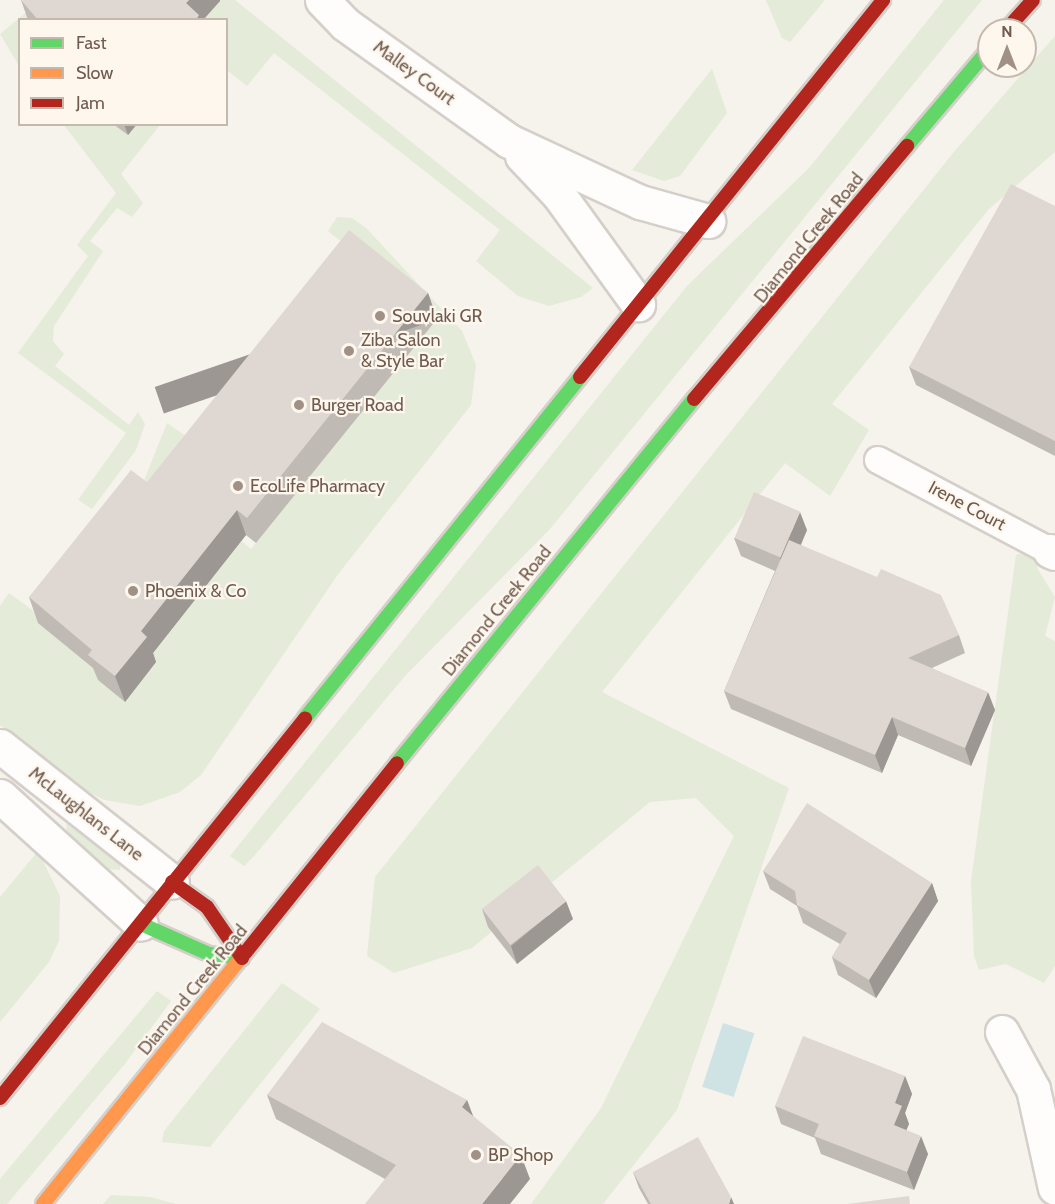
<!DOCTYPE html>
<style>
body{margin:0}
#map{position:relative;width:1055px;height:1204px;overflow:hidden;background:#f6f2ec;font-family:Cabin,sans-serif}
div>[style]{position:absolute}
.green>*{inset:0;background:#e4ebd8}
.water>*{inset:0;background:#d0e3e4;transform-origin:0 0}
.roads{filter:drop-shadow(2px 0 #d5cfca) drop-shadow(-2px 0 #d5cfca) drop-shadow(0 2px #d5cfca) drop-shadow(0 -2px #d5cfca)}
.lane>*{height:26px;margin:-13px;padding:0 13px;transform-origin:13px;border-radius:13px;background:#fefdfc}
.street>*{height:33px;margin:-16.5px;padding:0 16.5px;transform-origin:16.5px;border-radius:16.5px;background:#fefdfc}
.fast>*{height:14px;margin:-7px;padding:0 7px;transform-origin:7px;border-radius:7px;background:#63d668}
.slow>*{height:14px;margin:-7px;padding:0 7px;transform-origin:7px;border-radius:7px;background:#ff974d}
.jam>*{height:14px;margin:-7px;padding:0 7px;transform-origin:7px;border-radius:7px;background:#b3261e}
.wall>*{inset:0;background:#c0bab5}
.shaded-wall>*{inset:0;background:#9c9793;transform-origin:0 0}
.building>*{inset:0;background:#dfd8d2;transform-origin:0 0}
.dots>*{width:16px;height:16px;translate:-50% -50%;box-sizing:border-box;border:3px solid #fdf7ee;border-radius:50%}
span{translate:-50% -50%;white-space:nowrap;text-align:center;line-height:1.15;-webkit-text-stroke:4.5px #fdf7ee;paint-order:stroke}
.street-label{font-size:18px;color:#715b4f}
.poi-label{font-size:18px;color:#715b4f}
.left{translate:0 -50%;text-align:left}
.legend{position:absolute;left:18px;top:18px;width:210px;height:108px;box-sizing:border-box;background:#fdf7ee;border:2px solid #c5b9ae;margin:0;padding:8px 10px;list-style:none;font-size:18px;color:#715b4f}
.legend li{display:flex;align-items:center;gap:12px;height:30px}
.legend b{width:30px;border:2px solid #c5b9ae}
.north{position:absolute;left:977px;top:18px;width:60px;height:60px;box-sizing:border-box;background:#fdf7ee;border:2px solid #c5b9ae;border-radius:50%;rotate:0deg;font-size:16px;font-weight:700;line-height:24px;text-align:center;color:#715b4f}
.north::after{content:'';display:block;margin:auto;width:21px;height:27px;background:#a09086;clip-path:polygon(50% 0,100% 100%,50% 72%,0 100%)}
</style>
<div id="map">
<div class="green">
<div style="clip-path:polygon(41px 0,235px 0,593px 288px,581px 297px,549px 306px,518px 296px,476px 261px,500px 230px,274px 53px,247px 86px,227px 70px,226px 20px,20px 20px,19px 66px,0 34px)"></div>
<div style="clip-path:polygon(766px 0,825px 0,790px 42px,782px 38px)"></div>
<div style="clip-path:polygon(944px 0,982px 0,550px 529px,405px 676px,254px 856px,244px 866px,230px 856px,687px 286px,809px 168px)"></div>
<div style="clip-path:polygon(1055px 36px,1055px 152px,988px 210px,832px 404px,869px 430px,830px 496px,785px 463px,602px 692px,789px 788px,677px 1110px,603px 1204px,531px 1204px,601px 1108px,734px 836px,696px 798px,650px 802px,472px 948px,394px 973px,367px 956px,375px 877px,953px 153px)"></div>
<div style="clip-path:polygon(712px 69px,727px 113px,680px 176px,664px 181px,632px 170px)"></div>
<div style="clip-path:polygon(64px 125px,160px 125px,121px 174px,143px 203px,132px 217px,117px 208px,90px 241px,103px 251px,54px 326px,53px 341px,64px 354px,55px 366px,129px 425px,138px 412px,145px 424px,136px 450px,92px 509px,78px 500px,126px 433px,18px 353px,88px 256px,77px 245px,116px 193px)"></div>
<div style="clip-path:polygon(337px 217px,352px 218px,367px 229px,462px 331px,476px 365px,471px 405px,339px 573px,201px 775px,180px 792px,140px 806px,105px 800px,84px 790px,0 725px,0 606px,9px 593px,42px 617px,150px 657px,223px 564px,143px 483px,167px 423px,196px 443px,167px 480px,251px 549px,256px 543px,437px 319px,328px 231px)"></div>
<div style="clip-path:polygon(1024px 552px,1040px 562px,1037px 568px,1055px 597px,1045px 636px,1055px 641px,1055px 966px,1044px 983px,1006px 964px,979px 970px,974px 956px,971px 881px,1016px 555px)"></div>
<div style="clip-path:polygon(67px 820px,121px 860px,120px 870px,106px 869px,66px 835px)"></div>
<div style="clip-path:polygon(38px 851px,60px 896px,59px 941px,49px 962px,0 1022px,0 897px)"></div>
<div style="clip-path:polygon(282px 983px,320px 1009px,210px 1147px,162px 1142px,164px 1131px)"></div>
<div style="clip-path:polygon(157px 991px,171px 1001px,124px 1065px,7px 1204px,0 1204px,0 1179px)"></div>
<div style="clip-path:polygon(111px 1195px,150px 1197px,176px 1204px,103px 1204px)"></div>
</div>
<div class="water">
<div style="left:723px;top:1023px;width:33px;height:67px;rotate:18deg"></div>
</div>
<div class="roads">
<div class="lane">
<div style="left:878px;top:460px;width:195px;rotate:27.9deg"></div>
</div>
<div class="street">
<div style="left:322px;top:0;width:33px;rotate:46deg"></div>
<div style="left:345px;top:24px;width:201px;rotate:35.5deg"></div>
<div style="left:509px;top:141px;width:145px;rotate:25deg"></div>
<div style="left:640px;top:202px;width:71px;rotate:15.6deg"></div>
<div style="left:522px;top:156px;width:54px;rotate:46.5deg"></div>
<div style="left:559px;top:195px;width:135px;rotate:54.1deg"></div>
<div style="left:1050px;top:551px;width:5px;rotate:22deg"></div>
<div style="left:0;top:746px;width:219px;rotate:38.3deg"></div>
<div style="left:0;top:796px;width:190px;rotate:42.2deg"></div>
<div style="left:1002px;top:1032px;width:65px;rotate:61.5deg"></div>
<div style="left:1033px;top:1089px;width:101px;rotate:77.5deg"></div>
</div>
<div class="fast">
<div style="left:907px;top:146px;width:127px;rotate:-49.8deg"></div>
<div style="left:305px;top:718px;width:438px;rotate:-51.1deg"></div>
<div style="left:397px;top:763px;width:470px;rotate:-50.8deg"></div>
<div style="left:141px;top:924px;width:74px;rotate:23.8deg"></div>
<div style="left:209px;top:954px;width:33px;rotate:7deg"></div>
</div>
<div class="slow">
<div style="left:43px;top:1204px;width:322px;rotate:-51.2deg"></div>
</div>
<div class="jam">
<div style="left:1006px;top:30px;width:40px;rotate:-48deg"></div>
<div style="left:580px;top:377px;width:484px;rotate:-51.2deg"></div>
<div style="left:694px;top:399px;width:331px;rotate:-49.9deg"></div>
<div style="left:172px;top:882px;width:43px;rotate:35.5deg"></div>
<div style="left:207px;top:907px;width:62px;rotate:55.5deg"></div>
<div style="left:245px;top:953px;width:243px;rotate:-51.3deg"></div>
<div style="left:0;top:1098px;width:487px;rotate:-51.2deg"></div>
</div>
</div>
<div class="wall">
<div style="clip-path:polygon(21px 0,220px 0,220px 1px,203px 20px,28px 20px)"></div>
<div style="clip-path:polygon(113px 124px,137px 124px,128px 135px)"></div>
<div style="clip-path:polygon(1055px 206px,1055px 456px,916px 385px,909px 367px)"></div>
<div style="clip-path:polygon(428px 293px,437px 319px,256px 543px,246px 535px,153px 653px,156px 662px,125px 702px,98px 680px,93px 668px,38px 623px,29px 597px)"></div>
<div style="clip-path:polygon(807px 530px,801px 545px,959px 635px,965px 653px,932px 668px,995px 710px,971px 766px,898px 735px,882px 773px,731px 709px,724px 691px,775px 571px,741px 556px,734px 538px)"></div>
<div style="clip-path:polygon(763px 871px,932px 883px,938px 901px,876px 998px,838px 975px,832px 957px,840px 944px,803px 923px,797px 906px,770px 889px)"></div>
<div style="clip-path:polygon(482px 909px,573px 919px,517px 964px,488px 927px)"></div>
<div style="clip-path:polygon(905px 1076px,912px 1094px,905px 1113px,909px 1124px,906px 1130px,928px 1154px,914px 1190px,821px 1154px,815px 1138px,781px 1124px,775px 1106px)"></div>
<div style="clip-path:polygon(267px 1095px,467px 1100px,473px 1116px,530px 1179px,385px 1179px,276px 1119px)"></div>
<div style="clip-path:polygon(633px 1172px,734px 1204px,648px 1204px,639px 1188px)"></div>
</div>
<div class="shaded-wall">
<div style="clip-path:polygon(189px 0,220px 0,220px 1px,203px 20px,192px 20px,186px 3px)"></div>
<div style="clip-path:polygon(124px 124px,137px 124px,128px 135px)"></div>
<div style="left:428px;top:293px;width:28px;height:289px;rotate:71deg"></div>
<div style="clip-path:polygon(237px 510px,246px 535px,153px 653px,156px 662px,125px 702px,115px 676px,141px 631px)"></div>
<div style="clip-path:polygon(800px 512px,807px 530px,787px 576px,780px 558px)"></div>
<div style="clip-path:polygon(988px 692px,995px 710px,971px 766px,965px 748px)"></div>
<div style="clip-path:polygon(892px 717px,898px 735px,882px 773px,875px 755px)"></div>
<div style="clip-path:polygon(932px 883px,938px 901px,876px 998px,869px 980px)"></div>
<div style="clip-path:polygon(566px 901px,573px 919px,517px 964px,511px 946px)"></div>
<div style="clip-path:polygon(905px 1076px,912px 1094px,905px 1113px,909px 1124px,901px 1143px,894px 1125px,895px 1103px)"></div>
<div style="clip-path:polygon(467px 1100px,476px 1124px,462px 1107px)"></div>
<div style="clip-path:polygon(921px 1136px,928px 1154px,914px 1190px,907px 1172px)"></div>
<div style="clip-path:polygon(521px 1155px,530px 1179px,510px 1204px,482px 1204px)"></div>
<div style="clip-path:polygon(731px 1197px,734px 1204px,729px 1204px)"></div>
</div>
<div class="building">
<div style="clip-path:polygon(21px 0,189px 0,186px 3px,199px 15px,196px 20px,38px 20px)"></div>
<div style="clip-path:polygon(1011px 184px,1055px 206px,1055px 441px,909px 367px)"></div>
<div style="clip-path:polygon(349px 230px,428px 293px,247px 518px,237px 510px,141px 631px,147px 637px,115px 676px,88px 655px,92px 650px,29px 597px,131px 470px,147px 482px)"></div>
<div style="left:754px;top:492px;width:50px;height:50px;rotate:23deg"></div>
<div style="clip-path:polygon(789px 540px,877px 577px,881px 569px,941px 595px,959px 635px,908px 658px,988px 692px,965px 748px,892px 717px,875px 755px,724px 691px)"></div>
<div style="clip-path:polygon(807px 803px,932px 883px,869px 980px,832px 957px,847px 933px,797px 905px,795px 891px,763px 871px)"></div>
<div style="left:538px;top:865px;width:46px;height:71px;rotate:52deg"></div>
<div style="clip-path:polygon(322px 1022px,467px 1100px,462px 1107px,521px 1155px,482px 1204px,365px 1204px,396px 1165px,267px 1095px)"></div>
<div style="clip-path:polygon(803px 1036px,905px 1076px,895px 1103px,902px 1106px,894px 1125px,921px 1136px,907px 1172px,814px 1136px,819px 1124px,775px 1106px)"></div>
<div style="clip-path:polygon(698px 1137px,731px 1197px,729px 1204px,651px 1204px,633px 1172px)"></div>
<div style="clip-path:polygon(909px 1196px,910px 1204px,848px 1204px)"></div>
</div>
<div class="dots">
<div style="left:380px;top:316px;background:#a09086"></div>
<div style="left:349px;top:351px;background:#a09086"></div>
<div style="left:299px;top:405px;background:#a09086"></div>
<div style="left:238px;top:486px;background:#a09086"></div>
<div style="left:133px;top:591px;background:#a09086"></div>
<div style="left:476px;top:1155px;background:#a09086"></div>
</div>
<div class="street-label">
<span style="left:414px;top:73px;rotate:36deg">Malley Court</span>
<span style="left:809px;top:238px;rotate:-51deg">Diamond Creek Road</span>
<span style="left:967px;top:506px;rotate:28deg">Irene Court</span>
<span style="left:497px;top:611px;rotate:-51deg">Diamond Creek Road</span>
<span style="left:86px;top:814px;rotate:38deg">McLaughlans Lane</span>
<span style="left:193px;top:990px;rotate:-51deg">Diamond Creek Road</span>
</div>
<div class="poi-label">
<span class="left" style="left:392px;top:316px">Souvlaki GR</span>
<span class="left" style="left:361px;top:351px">Ziba Salon<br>&amp; Style Bar</span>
<span class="left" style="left:311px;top:405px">Burger Road</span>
<span class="left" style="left:250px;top:486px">EcoLife Pharmacy</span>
<span class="left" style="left:145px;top:591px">Phoenix &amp; Co</span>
<span class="left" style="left:488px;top:1155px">BP Shop</span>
</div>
<ul class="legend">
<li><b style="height:8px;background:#63d668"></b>Fast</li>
<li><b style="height:8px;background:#ff974d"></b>Slow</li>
<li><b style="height:8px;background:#b3261e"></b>Jam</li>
</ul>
<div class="north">N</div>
</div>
